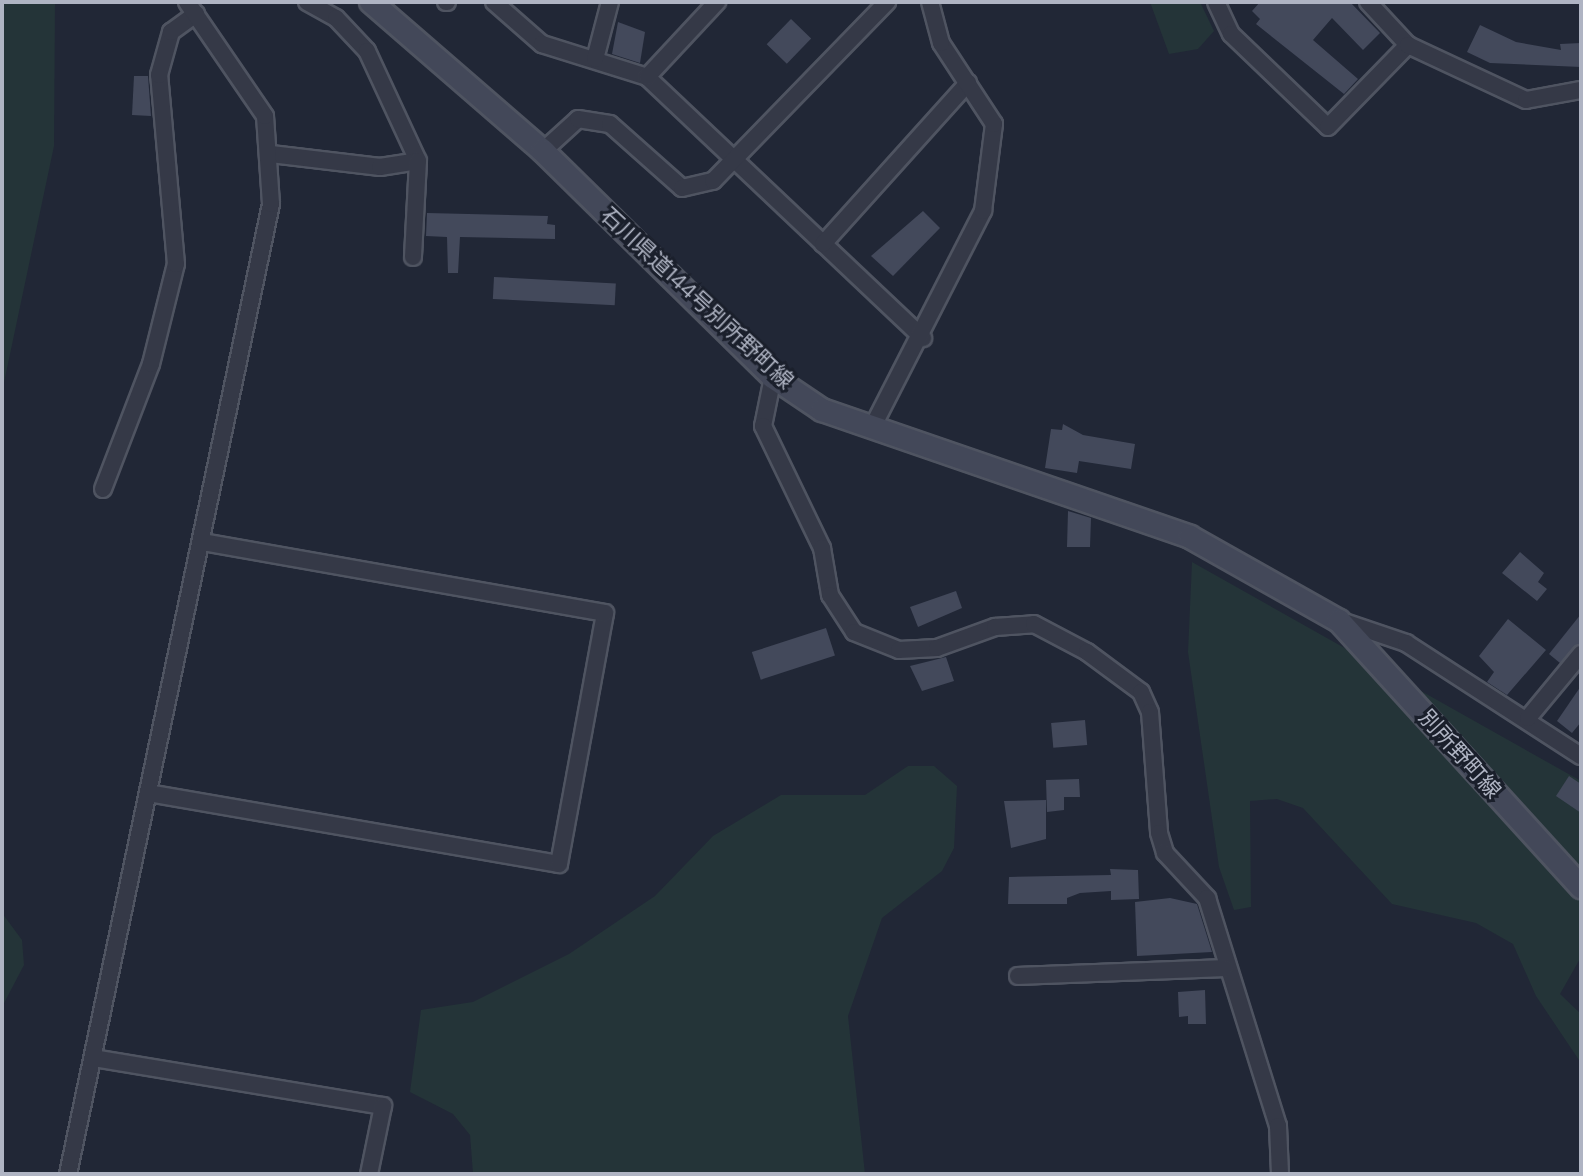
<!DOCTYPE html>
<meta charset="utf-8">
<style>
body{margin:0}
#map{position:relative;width:1583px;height:1176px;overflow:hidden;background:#212736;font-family:"DM Sans","Noto Sans JP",sans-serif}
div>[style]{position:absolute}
.green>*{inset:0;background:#243438}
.building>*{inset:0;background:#43495b;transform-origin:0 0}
.roads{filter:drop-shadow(2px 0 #4f5461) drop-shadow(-2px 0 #4f5461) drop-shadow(0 2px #4f5461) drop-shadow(0 -2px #4f5461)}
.street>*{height:16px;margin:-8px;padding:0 8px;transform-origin:8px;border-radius:8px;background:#353947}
.secondary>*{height:22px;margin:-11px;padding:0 11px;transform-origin:11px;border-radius:11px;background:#434859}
span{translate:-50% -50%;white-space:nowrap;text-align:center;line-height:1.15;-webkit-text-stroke:6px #1a1f2b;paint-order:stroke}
.street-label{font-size:22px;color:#afb4c3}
.frame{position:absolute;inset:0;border:4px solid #afb4c3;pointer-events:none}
</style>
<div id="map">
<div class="green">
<div style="clip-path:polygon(2px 2px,55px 2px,54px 146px,2px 392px)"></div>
<div style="clip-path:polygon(1150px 2px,1200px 2px,1214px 31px,1198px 49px,1169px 54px)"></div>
<div style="clip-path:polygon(1192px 562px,1581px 781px,1581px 957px,1560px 994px,1581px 1014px,1581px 1063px,1536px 996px,1513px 944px,1476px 923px,1392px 904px,1303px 808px,1277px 799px,1250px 801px,1251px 907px,1234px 910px,1219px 867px,1188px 652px)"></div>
<div style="clip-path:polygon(908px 766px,934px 766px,957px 786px,954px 848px,942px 871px,882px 918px,848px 1016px,865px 1174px,473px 1174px,470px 1135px,453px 1114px,410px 1092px,421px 1010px,473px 1002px,569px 954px,655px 896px,713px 836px,781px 795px,865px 795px)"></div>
<div style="clip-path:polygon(2px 913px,22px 940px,24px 965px,2px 1007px)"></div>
</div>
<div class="building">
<div style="clip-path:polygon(1260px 2px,1350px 2px,1380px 33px,1363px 50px,1332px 18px,1313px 40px,1358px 79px,1344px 94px,1256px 24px,1260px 19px,1252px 11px)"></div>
<div style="left:791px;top:19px;width:28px;height:35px;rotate:44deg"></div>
<div style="clip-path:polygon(618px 22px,645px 32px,640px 63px,612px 54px)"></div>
<div style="clip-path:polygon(1480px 25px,1516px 42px,1561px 50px,1560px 44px,1581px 43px,1581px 67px,1490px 63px,1467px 52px)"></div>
<div style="clip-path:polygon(134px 76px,148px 76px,151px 116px,132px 115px)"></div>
<div style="clip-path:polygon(923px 211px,940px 228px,893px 276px,871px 256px)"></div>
<div style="clip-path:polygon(427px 213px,548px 216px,547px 224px,555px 225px,555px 239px,460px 237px,458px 273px,448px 273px,447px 237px,426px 236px)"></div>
<div style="left:494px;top:277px;width:122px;height:22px;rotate:3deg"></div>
<div style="clip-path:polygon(1063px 424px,1083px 435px,1135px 444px,1131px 469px,1079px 461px,1077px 473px,1045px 468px,1051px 429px,1062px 430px)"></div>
<div style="clip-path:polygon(1068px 511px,1091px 518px,1090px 547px,1067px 547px)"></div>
<div style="clip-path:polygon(1520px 552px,1544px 573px,1538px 582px,1547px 589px,1537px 601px,1502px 573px)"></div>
<div style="clip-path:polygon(956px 591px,962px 608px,918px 627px,910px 607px)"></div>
<div style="clip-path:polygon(1581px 614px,1581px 643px,1560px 663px,1549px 654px)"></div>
<div style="clip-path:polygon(1508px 619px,1546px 650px,1507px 695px,1487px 682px,1494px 672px,1479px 656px)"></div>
<div style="left:826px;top:628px;width:29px;height:78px;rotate:72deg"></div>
<div style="clip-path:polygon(946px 657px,954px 681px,922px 691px,910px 666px)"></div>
<div style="clip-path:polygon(1581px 686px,1581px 722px,1572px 733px,1557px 721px)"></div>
<div style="left:1085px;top:720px;width:25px;height:34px;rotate:85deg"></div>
<div style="clip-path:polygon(1569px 776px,1581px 784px,1581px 813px,1556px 796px)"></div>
<div style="clip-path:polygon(1079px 779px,1080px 797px,1064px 797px,1064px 810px,1047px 812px,1046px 780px)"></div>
<div style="clip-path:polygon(1046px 800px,1046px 839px,1011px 848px,1004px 801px)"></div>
<div style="clip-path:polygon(1110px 869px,1138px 870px,1139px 899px,1111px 900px,1111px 891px,1080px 893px,1067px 898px,1067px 904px,1008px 904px,1009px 877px,1111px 875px)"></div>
<div style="clip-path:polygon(1170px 898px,1197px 904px,1212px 952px,1137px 956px,1135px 902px)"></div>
<div style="clip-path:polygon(1205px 990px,1206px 1024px,1188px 1024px,1188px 1016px,1179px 1017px,1178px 992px)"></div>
</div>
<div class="roads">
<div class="street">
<div style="left:307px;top:2px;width:33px;rotate:29deg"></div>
<div style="left:336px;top:18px;width:45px;rotate:46.8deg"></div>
<div style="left:367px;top:51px;width:121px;rotate:65.1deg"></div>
<div style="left:446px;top:2px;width:1px"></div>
<div style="left:494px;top:2px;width:64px;rotate:41.2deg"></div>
<div style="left:542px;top:44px;width:110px;rotate:17.4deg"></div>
<div style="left:647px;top:77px;width:380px;rotate:43.4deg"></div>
<div style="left:1216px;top:2px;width:35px;rotate:65deg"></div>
<div style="left:1231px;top:34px;width:134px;rotate:43.8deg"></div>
<div style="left:1328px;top:127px;width:115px;rotate:-45.7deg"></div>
<div style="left:1368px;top:2px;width:59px;rotate:47.1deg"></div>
<div style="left:1408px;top:45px;width:130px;rotate:25deg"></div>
<div style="left:1526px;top:100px;width:56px;rotate:-10.3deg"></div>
<div style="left:595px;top:59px;width:59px;rotate:-75.3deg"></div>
<div style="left:647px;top:77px;width:103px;rotate:-47deg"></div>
<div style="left:543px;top:151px;width:47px;rotate:-42.4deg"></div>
<div style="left:578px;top:119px;width:32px;rotate:9deg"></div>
<div style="left:610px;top:124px;width:96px;rotate:41.6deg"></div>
<div style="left:682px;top:188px;width:32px;rotate:-13deg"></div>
<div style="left:713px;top:181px;width:250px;rotate:-45.8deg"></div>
<div style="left:271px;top:154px;width:110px;rotate:6.8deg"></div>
<div style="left:380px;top:167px;width:38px;rotate:-9deg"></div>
<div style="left:418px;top:161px;width:96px;rotate:93deg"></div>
<div style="left:823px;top:244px;width:217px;rotate:-48deg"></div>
<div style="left:773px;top:377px;width:50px;rotate:101.5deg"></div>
<div style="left:763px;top:426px;width:136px;rotate:64.2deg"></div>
<div style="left:822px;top:548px;width:48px;rotate:80.3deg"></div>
<div style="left:830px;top:595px;width:44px;rotate:57deg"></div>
<div style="left:854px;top:632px;width:48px;rotate:21.8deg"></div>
<div style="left:899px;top:650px;width:38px;rotate:-3deg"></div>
<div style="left:937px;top:648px;width:62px;rotate:-19.9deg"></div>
<div style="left:995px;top:627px;width:39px;rotate:-4deg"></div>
<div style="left:1034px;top:624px;width:60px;rotate:27.8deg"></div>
<div style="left:1087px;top:652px;width:67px;rotate:36.5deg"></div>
<div style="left:1141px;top:692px;width:22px;rotate:66deg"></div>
<div style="left:1150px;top:712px;width:121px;rotate:85.7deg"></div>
<div style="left:1159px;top:833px;width:21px;rotate:73deg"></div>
<div style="left:1165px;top:853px;width:62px;rotate:47deg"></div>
<div style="left:1207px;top:898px;width:239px;rotate:72.7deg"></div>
<div style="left:1278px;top:1126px;width:48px;rotate:87.6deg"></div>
<div style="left:873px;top:426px;width:242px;rotate:-62.9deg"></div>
<div style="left:983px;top:211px;width:88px;rotate:-82.8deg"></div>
<div style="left:994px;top:124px;width:97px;rotate:-123.2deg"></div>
<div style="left:941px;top:43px;width:42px;rotate:-105deg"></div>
<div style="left:103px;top:489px;width:134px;rotate:-69deg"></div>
<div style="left:151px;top:364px;width:103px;rotate:-76deg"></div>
<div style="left:176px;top:264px;width:190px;rotate:-95.1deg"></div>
<div style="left:159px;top:75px;width:45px;rotate:-74.4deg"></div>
<div style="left:171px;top:32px;width:31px;rotate:-36deg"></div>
<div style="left:1341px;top:621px;width:69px;rotate:18.7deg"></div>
<div style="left:1406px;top:643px;width:208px;rotate:32.9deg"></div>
<div style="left:1528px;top:718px;width:83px;rotate:-50.4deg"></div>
<div style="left:148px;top:793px;width:417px;rotate:9.8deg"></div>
<div style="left:559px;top:864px;width:255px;rotate:-79.6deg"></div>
<div style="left:605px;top:613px;width:410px;rotate:-170deg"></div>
<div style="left:1018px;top:976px;width:207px;rotate:-2.2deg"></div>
<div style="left:93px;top:1058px;width:294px;rotate:9.4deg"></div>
<div style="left:383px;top:1106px;width:69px;rotate:101.6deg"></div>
<div style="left:68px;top:1174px;width:991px;rotate:-78.18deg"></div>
<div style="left:271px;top:204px;width:88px;rotate:-93.9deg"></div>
<div style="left:265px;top:116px;width:138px;rotate:-124.4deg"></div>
</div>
<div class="secondary">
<div style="left:371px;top:2px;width:228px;rotate:40.9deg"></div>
<div style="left:543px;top:151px;width:322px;rotate:44.5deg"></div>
<div style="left:773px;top:377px;width:59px;rotate:34deg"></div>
<div style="left:822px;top:410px;width:389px;rotate:19deg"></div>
<div style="left:1190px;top:537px;width:171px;rotate:29.4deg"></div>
<div style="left:1339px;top:621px;width:360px;rotate:47.7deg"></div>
</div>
</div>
<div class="street-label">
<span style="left:697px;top:298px;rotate:43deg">石川県道144号別所野町線</span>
<span style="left:1460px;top:754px;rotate:48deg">別所野町線</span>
</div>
<div class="frame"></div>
</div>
